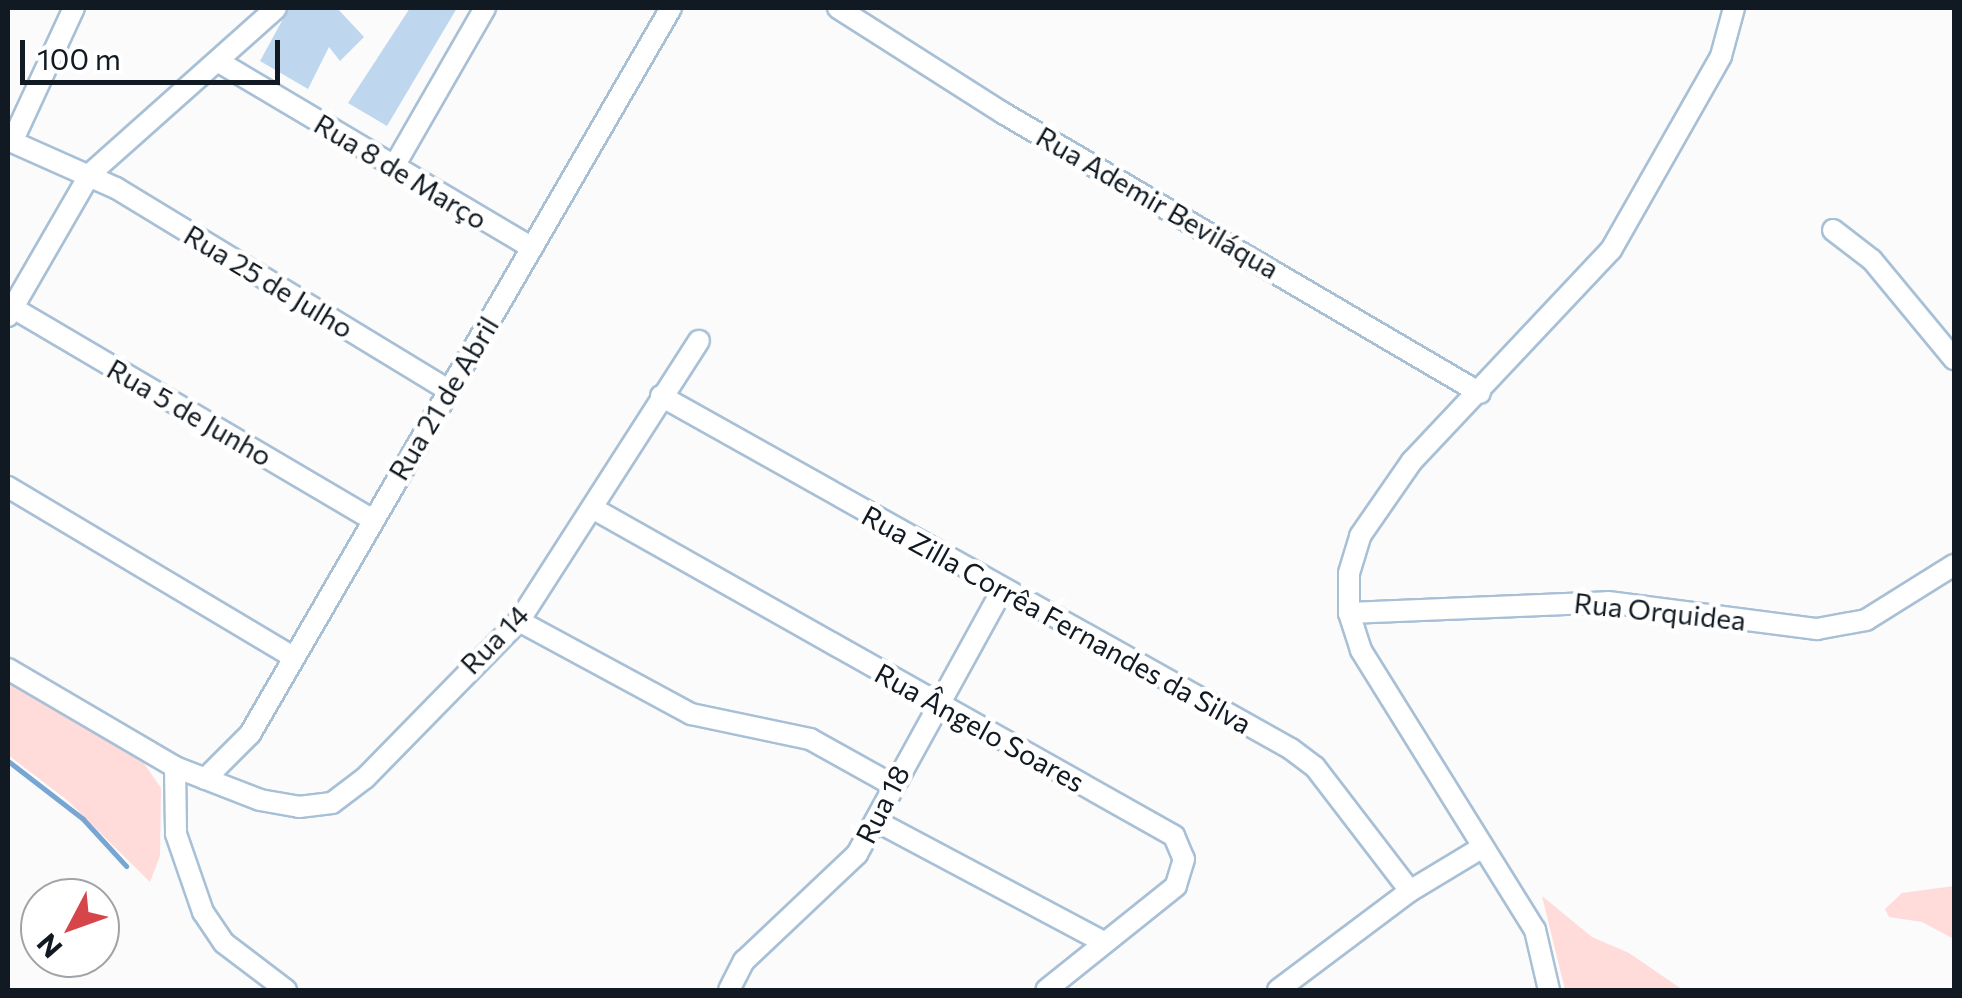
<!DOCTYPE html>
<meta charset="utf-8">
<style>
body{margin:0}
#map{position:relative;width:1962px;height:998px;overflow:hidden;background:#fbfbfb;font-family:Commissioner,sans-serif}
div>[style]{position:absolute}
.green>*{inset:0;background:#ffdbd9}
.stream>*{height:5px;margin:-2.5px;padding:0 2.5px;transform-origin:2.5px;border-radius:2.5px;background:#76a6d1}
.building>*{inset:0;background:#bfd7ee}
.roads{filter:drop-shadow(2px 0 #a8c0d6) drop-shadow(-2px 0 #a8c0d6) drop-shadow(0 2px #a8c0d6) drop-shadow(0 -2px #a8c0d6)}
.street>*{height:20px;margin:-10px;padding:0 10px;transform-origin:10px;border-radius:10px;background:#fff}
span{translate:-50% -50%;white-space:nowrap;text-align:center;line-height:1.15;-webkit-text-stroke:9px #fff;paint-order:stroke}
.street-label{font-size:28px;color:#111a22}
.frame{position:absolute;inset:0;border:10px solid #111a22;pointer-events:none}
.north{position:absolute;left:20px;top:878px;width:100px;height:100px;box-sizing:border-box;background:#fff;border:2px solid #a0a3a7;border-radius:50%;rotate:229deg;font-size:28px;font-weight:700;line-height:40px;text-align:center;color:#111a22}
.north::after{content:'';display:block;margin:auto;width:35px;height:45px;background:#d5454a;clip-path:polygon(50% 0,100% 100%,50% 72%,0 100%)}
.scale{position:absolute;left:20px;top:40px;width:260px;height:45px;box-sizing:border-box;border:5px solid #111a22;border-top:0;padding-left:12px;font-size:30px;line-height:35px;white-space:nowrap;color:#111a22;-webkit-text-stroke:8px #fff;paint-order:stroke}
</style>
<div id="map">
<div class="green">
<div style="clip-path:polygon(8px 676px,134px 749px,161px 788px,160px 856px,150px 882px,67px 800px,8px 755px)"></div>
<div style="clip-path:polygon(1954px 886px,1954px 939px,1922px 922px,1889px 917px,1885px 909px,1902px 893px)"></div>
<div style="clip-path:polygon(1542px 896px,1592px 937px,1629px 953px,1683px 990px,1565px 990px)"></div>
</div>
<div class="stream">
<div style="left:8px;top:761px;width:95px;rotate:37.7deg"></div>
<div style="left:83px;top:819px;width:64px;rotate:47.5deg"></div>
</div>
<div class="building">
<div style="clip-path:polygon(289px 8px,337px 8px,364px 37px,340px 61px,329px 47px,308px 89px,260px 61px)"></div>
<div style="clip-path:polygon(410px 8px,457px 8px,387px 126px,348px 103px)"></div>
</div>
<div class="roads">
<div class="street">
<div style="left:838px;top:8px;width:196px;rotate:32.5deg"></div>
<div style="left:1003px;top:113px;width:553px;rotate:30.41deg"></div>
<div style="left:219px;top:62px;width:364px;rotate:30.7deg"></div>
<div style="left:8px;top:140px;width:118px;rotate:24deg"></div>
<div style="left:116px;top:188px;width:389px;rotate:31.3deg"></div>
<div style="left:12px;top:142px;width:148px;rotate:-65.2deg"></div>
<div style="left:393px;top:168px;width:185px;rotate:-60.1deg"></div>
<div style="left:1833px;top:230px;width:49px;rotate:37.6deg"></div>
<div style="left:1872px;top:260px;width:129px;rotate:50.4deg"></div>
<div style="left:8px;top:305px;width:422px;rotate:30.5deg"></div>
<div style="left:8px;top:316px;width:164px;rotate:-60deg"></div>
<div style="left:90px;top:174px;width:249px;rotate:-41.7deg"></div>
<div style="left:661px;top:396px;width:722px;rotate:29.26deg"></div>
<div style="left:1291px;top:749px;width:30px;rotate:37deg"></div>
<div style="left:1315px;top:767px;width:156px;rotate:52.5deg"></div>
<div style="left:8px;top:487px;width:330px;rotate:30.8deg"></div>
<div style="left:594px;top:509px;width:666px;rotate:29.41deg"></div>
<div style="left:1174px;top:836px;width:25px;rotate:67deg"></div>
<div style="left:1184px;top:859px;width:28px;rotate:107deg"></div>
<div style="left:1176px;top:886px;width:166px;rotate:141.3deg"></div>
<div style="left:1349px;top:613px;width:259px;rotate:-2.4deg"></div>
<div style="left:1608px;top:602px;width:211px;rotate:7.4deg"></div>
<div style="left:1817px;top:629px;width:50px;rotate:-10.4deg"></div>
<div style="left:1866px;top:620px;width:104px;rotate:-32deg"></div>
<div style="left:519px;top:621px;width:196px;rotate:28.4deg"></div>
<div style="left:691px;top:714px;width:122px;rotate:11.9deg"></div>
<div style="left:810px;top:739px;width:93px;rotate:29.1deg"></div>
<div style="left:8px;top:669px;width:194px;rotate:30.4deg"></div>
<div style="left:175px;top:767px;width:91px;rotate:21.2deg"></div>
<div style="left:260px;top:800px;width:40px;rotate:10deg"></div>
<div style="left:299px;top:807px;width:33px;rotate:-7deg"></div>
<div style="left:332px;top:803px;width:41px;rotate:-37.1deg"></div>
<div style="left:365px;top:778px;width:220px;rotate:-45.6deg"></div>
<div style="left:519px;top:621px;width:333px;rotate:-57.3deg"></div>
<div style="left:175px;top:767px;width:67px;rotate:89.1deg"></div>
<div style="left:176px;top:834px;width:83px;rotate:70.9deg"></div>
<div style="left:203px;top:912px;width:37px;rotate:56deg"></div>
<div style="left:224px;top:943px;width:78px;rotate:37.2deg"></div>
<div style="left:205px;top:779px;width:64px;rotate:-45deg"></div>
<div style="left:250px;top:734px;width:839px;rotate:-59.89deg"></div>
<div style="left:876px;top:821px;width:259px;rotate:28deg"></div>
<div style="left:729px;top:990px;width:33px;rotate:-63deg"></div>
<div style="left:744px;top:961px;width:156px;rotate:-43.4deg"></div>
<div style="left:857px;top:854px;width:301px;rotate:-61.2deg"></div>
<div style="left:1278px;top:990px;width:165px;rotate:-36.9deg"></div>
<div style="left:1410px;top:891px;width:85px;rotate:-31.1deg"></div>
<div style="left:1549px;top:990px;width:62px;rotate:-103.1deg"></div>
<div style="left:1535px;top:930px;width:330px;rotate:-121.9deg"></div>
<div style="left:1361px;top:650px;width:39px;rotate:-108deg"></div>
<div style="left:1349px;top:613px;width:40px;rotate:-90deg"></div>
<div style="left:1349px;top:573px;width:39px;rotate:-73deg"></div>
<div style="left:1360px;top:536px;width:91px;rotate:-55.3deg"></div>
<div style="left:1412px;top:461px;width:290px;rotate:-46.7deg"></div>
<div style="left:1611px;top:250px;width:223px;rotate:-60.4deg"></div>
<div style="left:1721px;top:56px;width:50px;rotate:-74.8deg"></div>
</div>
</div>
<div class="street-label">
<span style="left:401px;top:171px;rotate:31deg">Rua 8 de Março</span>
<span style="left:1158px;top:202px;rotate:30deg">Rua Ademir Beviláqua</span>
<span style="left:269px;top:281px;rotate:31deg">Rua 25 de Julho</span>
<span style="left:443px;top:398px;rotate:-59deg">Rua 21 de Abril</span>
<span style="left:190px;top:412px;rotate:30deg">Rua 5 de Junho</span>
<span style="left:1660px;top:611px;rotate:6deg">Rua Orquidea</span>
<span style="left:1057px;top:619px;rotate:29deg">Rua Zilla Corrêa Fernandes da Silva</span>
<span style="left:494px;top:639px;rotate:-46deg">Rua 14</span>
<span style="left:980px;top:727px;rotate:29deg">Rua Ângelo Soares</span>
<span style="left:882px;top:804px;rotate:-63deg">Rua 18</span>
</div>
<div class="frame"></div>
<div class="north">N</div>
<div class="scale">100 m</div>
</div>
